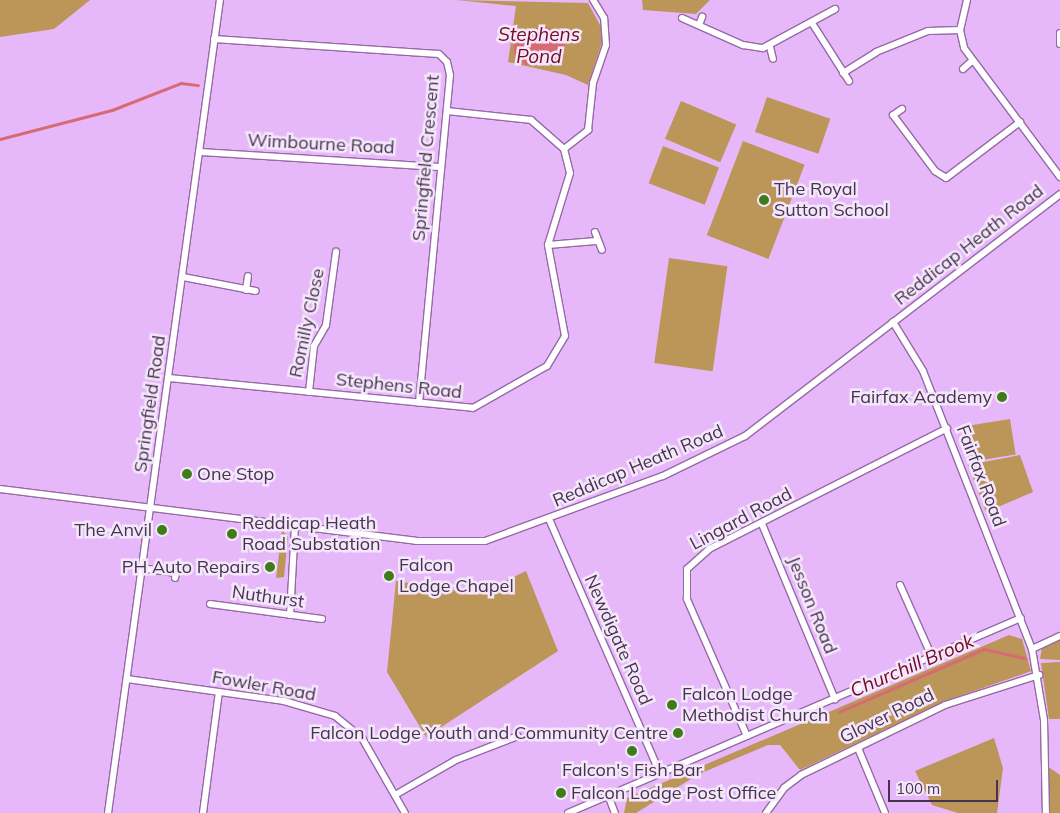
<!DOCTYPE html>
<style>
body{margin:0}
#map{position:relative;width:1060px;height:813px;overflow:hidden;background:#e7b8f9;font-family:Mulish,sans-serif}
div>[style]{position:absolute}
.green>*{inset:0;background:#bc9559;transform-origin:0 0}
.water>*{inset:0;background:#d76a73}
.stream>*{height:2.5px;margin:-1.25px;padding:0 1.25px;transform-origin:1.25px;border-radius:1.25px;background:#d76a73}
.roads{filter:drop-shadow(1px 0 #9569a6) drop-shadow(-1px 0 #9569a6) drop-shadow(0 1px #9569a6) drop-shadow(0 -1px #9569a6)}
.minor>*{height:6px;margin:-3px;padding:0 3px;transform-origin:3px;border-radius:3px;background:#fff}
.dots>*{width:14px;height:14px;translate:-50% -50%;box-sizing:border-box;border:2px solid #f5e7fb;border-radius:50%}
span{translate:-50% -50%;white-space:nowrap;text-align:center;line-height:1.15;-webkit-text-stroke:5px #f5e7fb;paint-order:stroke}
.street-label{font-size:18px;color:#46334d}
.poi-label{font-size:18px;color:#46334d}
.left{translate:0 -50%;text-align:left}
.right{translate:-100% -50%;text-align:right}
.water-label{font-size:19px;color:#700921;font-style:italic}
.scale{position:absolute;left:888px;top:780px;width:110px;height:22px;box-sizing:border-box;border:2px solid #46334d;border-top:0;padding-left:6px;font-size:15px;line-height:18px;white-space:nowrap;color:#46334d;-webkit-text-stroke:4px #f5e7fb;paint-order:stroke}
</style>
<div id="map">
<div class="green">
<div style="clip-path:polygon(0 0,90px 0,54px 29px,0 37px)"></div>
<div style="clip-path:polygon(456px 0,588px 3px,601px 27px,602px 42px,588px 85px,566px 75px,508px 62px,516px 6px)"></div>
<div style="clip-path:polygon(642px 0,710px 0,696px 14px,643px 10px)"></div>
<div style="left:767px;top:97px;width:67px;height:37px;rotate:19deg"></div>
<div style="left:681px;top:101px;width:60px;height:41px;rotate:23deg"></div>
<div style="left:743px;top:141px;width:66px;height:101px;rotate:21deg"></div>
<div style="left:663px;top:146px;width:60px;height:40px;rotate:21deg"></div>
<div style="left:669px;top:258px;width:59px;height:106px;rotate:8deg"></div>
<div style="left:1010px;top:419px;width:36px;height:44px;rotate:81deg"></div>
<div style="clip-path:polygon(1020px 455px,1033px 492px,986px 512px,968px 465px)"></div>
<div style="clip-path:polygon(282px 530px,288px 537px,284px 577px,276px 578px)"></div>
<div style="clip-path:polygon(526px 571px,558px 651px,426px 737px,387px 672px,396px 581px,477px 594px)"></div>
<div style="clip-path:polygon(1009px 635px,1022px 639px,1031px 671px,1026px 673px,945px 701px,800px 770px,780px 745px,768px 745px,699px 774px,636px 813px,624px 813px,627px 798px)"></div>
<div style="clip-path:polygon(1060px 640px,1060px 660px,1040px 659px,1042px 648px)"></div>
<div style="clip-path:polygon(1060px 662px,1060px 719px,1049px 719px,1041px 663px)"></div>
<div style="clip-path:polygon(994px 738px,1003px 768px,997px 813px,958px 813px,932px 805px,915px 771px)"></div>
<div style="clip-path:polygon(1047px 766px,1060px 775px,1060px 813px,1046px 813px)"></div>
</div>
<div class="water">
<div style="clip-path:polygon(544px 26px,559px 33px,565px 44px,563px 58px,554px 65px,526px 65px,514px 54px,514px 35px)"></div>
</div>
<div class="stream">
<div style="left:0;top:139px;width:116px;rotate:-14.5deg"></div>
<div style="left:112px;top:110px;width:74px;rotate:-21.4deg"></div>
<div style="left:181px;top:83px;width:17px;rotate:7deg"></div>
<div style="left:839px;top:712px;width:158px;rotate:-23.5deg"></div>
<div style="left:984px;top:649px;width:42px;rotate:12.4deg"></div>
</div>
<div class="roads">
<div class="minor">
<div style="left:967px;top:0;width:31px;rotate:103deg"></div>
<div style="left:960px;top:30px;width:18px;rotate:77deg"></div>
<div style="left:964px;top:48px;width:161px;rotate:53.3deg"></div>
<div style="left:682px;top:18px;width:67px;rotate:23.9deg"></div>
<div style="left:743px;top:45px;width:20px;rotate:9deg"></div>
<div style="left:763px;top:48px;width:82px;rotate:-28.4deg"></div>
<div style="left:812px;top:23px;width:69px;rotate:57.5deg"></div>
<div style="left:699px;top:25px;width:9px;rotate:-69deg"></div>
<div style="left:1060px;top:33px;width:11px;rotate:90deg"></div>
<div style="left:214px;top:39px;width:225px;rotate:3.8deg"></div>
<div style="left:439px;top:54px;width:11px;rotate:45deg"></div>
<div style="left:447px;top:62px;width:13px;rotate:77deg"></div>
<div style="left:450px;top:75px;width:329px;rotate:95.4deg"></div>
<div style="left:770px;top:47px;width:12px;rotate:76deg"></div>
<div style="left:963px;top:69px;width:12px;rotate:-42deg"></div>
<div style="left:843px;top:73px;width:39px;rotate:-32deg"></div>
<div style="left:876px;top:52px;width:56px;rotate:-22deg"></div>
<div style="left:928px;top:31px;width:32px;rotate:-2deg"></div>
<div style="left:902px;top:109px;width:11px;rotate:146deg"></div>
<div style="left:893px;top:115px;width:70px;rotate:53.1deg"></div>
<div style="left:935px;top:171px;width:13px;rotate:32deg"></div>
<div style="left:946px;top:178px;width:93px;rotate:-37.1deg"></div>
<div style="left:564px;top:149px;width:31px;rotate:-38deg"></div>
<div style="left:588px;top:130px;width:47px;rotate:-83.9deg"></div>
<div style="left:593px;top:83px;width:40px;rotate:-71.1deg"></div>
<div style="left:606px;top:45px;width:27px;rotate:-94deg"></div>
<div style="left:604px;top:18px;width:21px;rotate:-121deg"></div>
<div style="left:200px;top:152px;width:240px;rotate:3.6deg"></div>
<div style="left:595px;top:232px;width:19px;rotate:69deg"></div>
<div style="left:548px;top:245px;width:48px;rotate:-4.8deg"></div>
<div style="left:183px;top:277px;width:74px;rotate:10.9deg"></div>
<div style="left:246px;top:290px;width:14px;rotate:-82deg"></div>
<div style="left:893px;top:322px;width:57px;rotate:58.5deg"></div>
<div style="left:923px;top:371px;width:299px;rotate:68.6deg"></div>
<div style="left:1032px;top:649px;width:72px;rotate:80.4deg"></div>
<div style="left:1044px;top:720px;width:93px;rotate:88.8deg"></div>
<div style="left:169px;top:378px;width:305px;rotate:5.6deg"></div>
<div style="left:473px;top:408px;width:85px;rotate:-29.6deg"></div>
<div style="left:547px;top:366px;width:35px;rotate:-59deg"></div>
<div style="left:565px;top:336px;width:93px;rotate:-100.6deg"></div>
<div style="left:548px;top:245px;width:75px;rotate:-73deg"></div>
<div style="left:570px;top:173px;width:25px;rotate:-104deg"></div>
<div style="left:564px;top:149px;width:44px;rotate:-138.7deg"></div>
<div style="left:531px;top:120px;width:84px;rotate:-173.9deg"></div>
<div style="left:309px;top:392px;width:46px;rotate:-83.8deg"></div>
<div style="left:314px;top:346px;width:24px;rotate:-60deg"></div>
<div style="left:326px;top:325px;width:74px;rotate:-82.2deg"></div>
<div style="left:0;top:489px;width:419px;rotate:7.1deg"></div>
<div style="left:416px;top:541px;width:69px"></div>
<div style="left:485px;top:541px;width:189px;rotate:-20.1deg"></div>
<div style="left:663px;top:476px;width:91px;rotate:-26deg"></div>
<div style="left:745px;top:436px;width:397px;rotate:-37.5deg"></div>
<div style="left:549px;top:519px;width:277px;rotate:66.4deg"></div>
<div style="left:762px;top:524px;width:190px;rotate:67.4deg"></div>
<div style="left:140px;top:568px;width:36px;rotate:8deg"></div>
<div style="left:176px;top:573px;width:5px;rotate:101deg"></div>
<div style="left:900px;top:585px;width:79px;rotate:66deg"></div>
<div style="left:210px;top:604px;width:113px;rotate:7.6deg"></div>
<div style="left:290px;top:615px;width:90px;rotate:-86.8deg"></div>
<div style="left:1032px;top:649px;width:31px;rotate:-25deg"></div>
<div style="left:127px;top:679px;width:159px;rotate:8deg"></div>
<div style="left:284px;top:701px;width:53px;rotate:16.4deg"></div>
<div style="left:335px;top:716px;width:35px;rotate:39deg"></div>
<div style="left:362px;top:738px;width:86px;rotate:60.2deg"></div>
<div style="left:747px;top:736px;width:150px;rotate:-113.7deg"></div>
<div style="left:687px;top:599px;width:30px;rotate:-90deg"></div>
<div style="left:687px;top:569px;width:30px;rotate:-42deg"></div>
<div style="left:709px;top:549px;width:267px;rotate:-26.9deg"></div>
<div style="left:858px;top:748px;width:70px;rotate:67.4deg"></div>
<div style="left:395px;top:795px;width:70px;rotate:-29.8deg"></div>
<div style="left:456px;top:760px;width:66px;rotate:-21.2deg"></div>
<div style="left:608px;top:795px;width:19px;rotate:69deg"></div>
<div style="left:108px;top:813px;width:821px;rotate:-82.16deg"></div>
<div style="left:203px;top:813px;width:122px;rotate:-82.5deg"></div>
<div style="left:568px;top:813px;width:493px;rotate:-23.3deg"></div>
<div style="left:766px;top:813px;width:31px;rotate:-54deg"></div>
<div style="left:784px;top:788px;width:21px;rotate:-37deg"></div>
<div style="left:801px;top:775px;width:160px;rotate:-25.9deg"></div>
<div style="left:945px;top:705px;width:99px;rotate:-17.7deg"></div>
</div>
</div>
<div class="dots">
<div style="left:764px;top:200px;background:#3f7c18"></div>
<div style="left:1002px;top:397px;background:#3f7c18"></div>
<div style="left:187px;top:474px;background:#3f7c18"></div>
<div style="left:162px;top:530px;background:#3f7c18"></div>
<div style="left:232px;top:534px;background:#3f7c18"></div>
<div style="left:270px;top:567px;background:#3f7c18"></div>
<div style="left:389px;top:576px;background:#3f7c18"></div>
<div style="left:672px;top:705px;background:#3f7c18"></div>
<div style="left:678px;top:733px;background:#3f7c18"></div>
<div style="left:632px;top:751px;background:#3f7c18"></div>
<div style="left:561px;top:793px;background:#3f7c18"></div>
</div>
<div class="street-label">
<span style="left:321px;top:144px;rotate:3deg">Wimbourne Road</span>
<span style="left:426px;top:158px;rotate:-85deg">Springfield Crescent</span>
<span style="left:969px;top:245px;rotate:-38deg">Reddicap Heath Road</span>
<span style="left:307px;top:323px;rotate:-78deg">Romilly Close</span>
<span style="left:399px;top:386px;rotate:6deg">Stephens Road</span>
<span style="left:150px;top:404px;rotate:-82deg">Springfield Road</span>
<span style="left:638px;top:466px;rotate:-23deg">Reddicap Heath Road</span>
<span style="left:981px;top:476px;rotate:69deg">Fairfax Road</span>
<span style="left:741px;top:519px;rotate:-28deg">Lingard Road</span>
<span style="left:268px;top:597px;rotate:8deg">Nuthurst</span>
<span style="left:812px;top:605px;rotate:68deg">Jesson Road</span>
<span style="left:618px;top:640px;rotate:66deg">Newdigate Road</span>
<span style="left:264px;top:686px;rotate:10deg">Fowler Road</span>
<span style="left:887px;top:716px;rotate:-26deg">Glover Road</span>
</div>
<div class="poi-label">
<span class="left" style="left:774px;top:200px">The Royal<br>Sutton School</span>
<span class="right" style="left:992px;top:397px">Fairfax Academy</span>
<span class="left" style="left:197px;top:474px">One Stop</span>
<span class="left" style="left:242px;top:534px">Reddicap Heath<br>Road Substation</span>
<span class="right" style="left:152px;top:530px">The Anvil</span>
<span class="left" style="left:399px;top:576px">Falcon<br>Lodge Chapel</span>
<span class="right" style="left:260px;top:567px">PH Auto Repairs</span>
<span class="left" style="left:682px;top:705px">Falcon Lodge<br>Methodist Church</span>
<span class="right" style="left:668px;top:733px">Falcon Lodge Youth and Community Centre</span>
<span style="left:632px;top:770px">Falcon's Fish Bar</span>
<span class="left" style="left:571px;top:793px">Falcon Lodge Post Office</span>
</div>
<div class="water-label">
<span style="left:539px;top:46px">Stephens<br>Pond</span>
<span style="left:912px;top:666px;rotate:-23deg">Churchill Brook</span>
</div>
<div class="scale">100 m</div>
</div>
